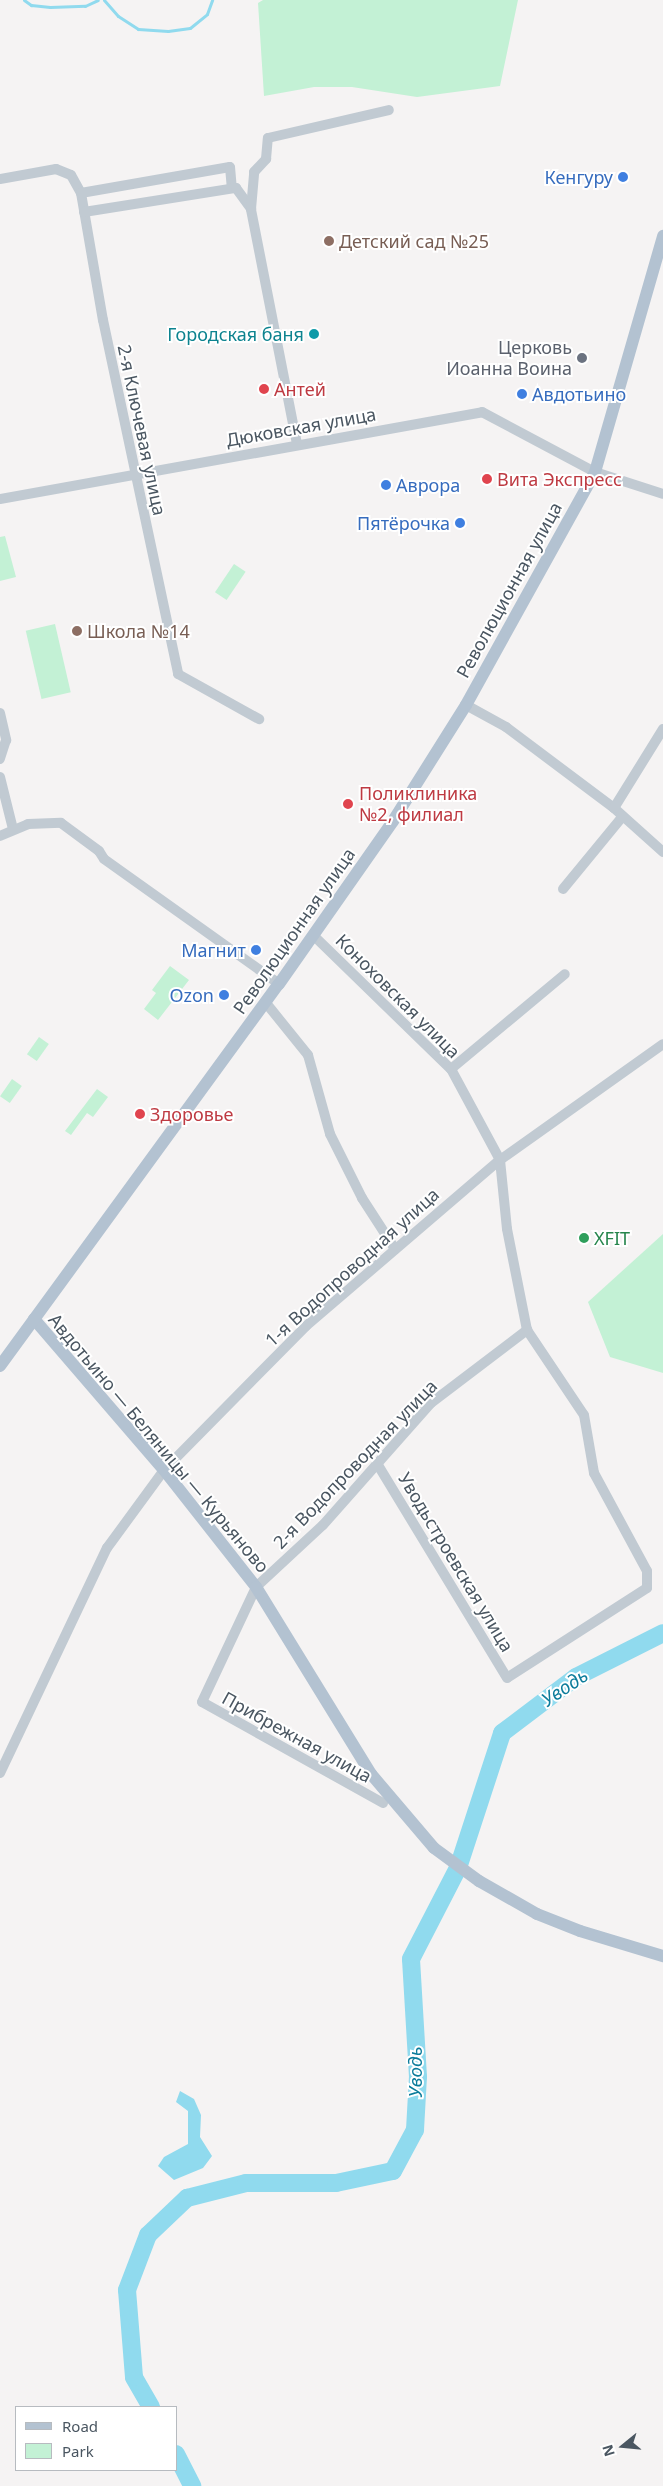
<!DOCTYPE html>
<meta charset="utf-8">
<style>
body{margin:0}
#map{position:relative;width:663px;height:2486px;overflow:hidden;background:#f5f3f3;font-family:"Noto Sans",sans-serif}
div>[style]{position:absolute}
.green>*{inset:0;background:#c3f1d5;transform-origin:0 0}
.water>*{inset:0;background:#90daee}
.stream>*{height:3px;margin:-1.5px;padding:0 1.5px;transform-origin:1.5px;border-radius:1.5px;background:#90daee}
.river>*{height:18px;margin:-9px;padding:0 9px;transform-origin:9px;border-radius:9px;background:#90daee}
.minor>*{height:10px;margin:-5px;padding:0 5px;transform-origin:5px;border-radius:5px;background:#c1cad2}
.major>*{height:12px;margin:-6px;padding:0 6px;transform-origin:6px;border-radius:6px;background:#b3c2d1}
.dots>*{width:14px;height:14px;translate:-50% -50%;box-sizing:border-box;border:2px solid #fff;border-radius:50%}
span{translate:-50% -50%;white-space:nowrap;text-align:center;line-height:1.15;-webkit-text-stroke:4px #fff;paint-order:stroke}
.shop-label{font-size:18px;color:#366cbe}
.right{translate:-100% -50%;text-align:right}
.left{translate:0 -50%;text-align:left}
.education-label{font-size:18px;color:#785e54}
.culture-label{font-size:18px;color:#0d838f}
.worship-label{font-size:18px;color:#5b616d}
.health-label{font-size:18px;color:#be3a42}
.street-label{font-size:18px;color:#4a5661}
.leisure-label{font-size:18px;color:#27864d}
.water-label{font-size:19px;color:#0c7c9b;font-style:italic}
.legend{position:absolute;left:15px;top:2406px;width:162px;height:65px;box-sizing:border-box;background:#fff;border:1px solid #b7bbc0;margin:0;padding:6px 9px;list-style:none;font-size:15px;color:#4a5661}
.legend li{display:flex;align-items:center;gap:10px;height:25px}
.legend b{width:25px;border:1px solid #b7bbc0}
.north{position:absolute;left:598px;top:2421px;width:50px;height:50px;-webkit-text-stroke:4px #fff;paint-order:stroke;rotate:253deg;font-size:14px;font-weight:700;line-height:20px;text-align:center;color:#4a5661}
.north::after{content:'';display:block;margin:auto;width:18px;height:22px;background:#4a5661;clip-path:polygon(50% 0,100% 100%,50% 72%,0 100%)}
</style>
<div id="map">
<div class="green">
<div style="clip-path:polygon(263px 0,518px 0,500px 86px,417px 97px,352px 87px,314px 87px,264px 96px,258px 3px)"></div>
<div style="clip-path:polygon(5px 536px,16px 577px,0 581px,0 537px)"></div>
<div style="left:234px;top:564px;width:14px;height:34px;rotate:34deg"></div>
<div style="left:55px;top:624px;width:70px;height:30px;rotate:77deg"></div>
<div style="clip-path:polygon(170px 966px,189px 980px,158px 1020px,144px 1009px,156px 993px,152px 990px)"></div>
<div style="left:39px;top:1037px;width:12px;height:21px;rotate:35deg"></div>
<div style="left:12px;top:1079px;width:12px;height:21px;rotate:35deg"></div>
<div style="clip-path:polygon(97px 1089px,108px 1097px,93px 1117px,87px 1113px,71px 1135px,65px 1131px)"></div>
<div style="clip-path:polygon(663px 1234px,663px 1373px,610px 1357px,588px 1302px)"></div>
</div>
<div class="water">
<div style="clip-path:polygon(180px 2091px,194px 2099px,201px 2115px,200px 2137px,212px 2156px,203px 2168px,174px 2180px,158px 2166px,164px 2157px,188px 2144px,188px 2111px,176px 2102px)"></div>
</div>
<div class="stream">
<div style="left:24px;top:0;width:9px;rotate:36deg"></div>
<div style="left:31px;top:5px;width:19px;rotate:6deg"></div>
<div style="left:50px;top:7px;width:35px;rotate:-2deg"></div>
<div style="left:85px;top:6px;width:14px;rotate:-25deg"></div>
<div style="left:104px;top:0;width:21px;rotate:49deg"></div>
<div style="left:118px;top:16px;width:24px;rotate:33deg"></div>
<div style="left:138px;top:29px;width:30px;rotate:4deg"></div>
<div style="left:168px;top:31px;width:22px;rotate:-8deg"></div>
<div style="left:190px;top:28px;width:22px;rotate:-39deg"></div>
<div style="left:207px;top:14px;width:15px;rotate:-70deg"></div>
</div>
<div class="river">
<div style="left:151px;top:2407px;width:34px;rotate:-120deg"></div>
<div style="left:134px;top:2377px;width:87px;rotate:-94.6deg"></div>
<div style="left:127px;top:2290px;width:59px;rotate:-69.1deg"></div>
<div style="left:148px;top:2235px;width:54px;rotate:-43.5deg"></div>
<div style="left:187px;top:2198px;width:61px;rotate:-14.3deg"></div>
<div style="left:246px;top:2183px;width:90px"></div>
<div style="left:336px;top:2183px;width:58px;rotate:-11.9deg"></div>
<div style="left:393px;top:2171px;width:47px;rotate:-61.8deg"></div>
<div style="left:415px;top:2130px;width:53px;rotate:-86.8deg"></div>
<div style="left:418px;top:2077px;width:118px;rotate:-93.4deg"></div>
<div style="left:411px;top:1959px;width:102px;rotate:-62.7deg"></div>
<div style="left:458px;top:1868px;width:142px;rotate:-71.9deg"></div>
<div style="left:502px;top:1733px;width:93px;rotate:-37.1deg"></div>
<div style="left:576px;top:1677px;width:97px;rotate:-26.8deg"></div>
<div style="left:176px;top:2454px;width:36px;rotate:63deg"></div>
</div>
<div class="minor">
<div style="left:0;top:179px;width:57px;rotate:-10.1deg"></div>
<div style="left:56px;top:169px;width:16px;rotate:22deg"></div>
<div style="left:71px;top:175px;width:21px;rotate:61deg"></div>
<div style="left:81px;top:193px;width:129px;rotate:80.2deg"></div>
<div style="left:103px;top:320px;width:362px;rotate:78deg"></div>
<div style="left:178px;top:674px;width:93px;rotate:29.1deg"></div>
<div style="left:81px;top:193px;width:151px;rotate:-9.9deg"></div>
<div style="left:230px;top:167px;width:21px;rotate:85deg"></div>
<div style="left:84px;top:212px;width:154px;rotate:-9deg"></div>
<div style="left:236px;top:188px;width:26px;rotate:54deg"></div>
<div style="left:297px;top:444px;width:239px;rotate:-101.1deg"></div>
<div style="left:251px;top:209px;width:37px;rotate:-85deg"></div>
<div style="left:254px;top:172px;width:18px;rotate:-47deg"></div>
<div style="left:266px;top:159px;width:21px;rotate:-85deg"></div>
<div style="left:268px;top:138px;width:124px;rotate:-13deg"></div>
<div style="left:0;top:499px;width:490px;rotate:-10.2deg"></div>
<div style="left:482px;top:412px;width:128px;rotate:28deg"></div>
<div style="left:595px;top:472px;width:71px;rotate:17.9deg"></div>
<div style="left:466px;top:705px;width:46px;rotate:28.8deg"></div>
<div style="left:506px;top:727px;width:135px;rotate:36.9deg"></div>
<div style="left:614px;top:808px;width:66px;rotate:41.9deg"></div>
<div style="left:0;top:713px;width:28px;rotate:77deg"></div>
<div style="left:6px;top:740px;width:20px;rotate:108deg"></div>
<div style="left:0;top:777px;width:54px;rotate:76deg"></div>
<div style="left:614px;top:808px;width:93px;rotate:-58.2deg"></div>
<div style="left:0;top:836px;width:30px;rotate:-23deg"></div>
<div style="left:28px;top:824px;width:33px;rotate:-2deg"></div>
<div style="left:61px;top:823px;width:47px;rotate:36.4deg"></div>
<div style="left:99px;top:851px;width:9px;rotate:58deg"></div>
<div style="left:104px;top:859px;width:215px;rotate:35.5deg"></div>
<div style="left:563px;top:889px;width:94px;rotate:-50.6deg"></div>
<div style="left:313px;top:935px;width:192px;rotate:44.2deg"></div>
<div style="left:451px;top:1069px;width:103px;rotate:61.7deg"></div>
<div style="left:500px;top:1160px;width:69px;rotate:84.2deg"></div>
<div style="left:507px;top:1229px;width:103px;rotate:78.8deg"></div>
<div style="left:527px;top:1330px;width:102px;rotate:56.2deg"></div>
<div style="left:584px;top:1415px;width:59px;rotate:80.2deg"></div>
<div style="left:594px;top:1473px;width:111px;rotate:61.6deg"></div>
<div style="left:647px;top:1571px;width:17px;rotate:90deg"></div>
<div style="left:647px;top:1588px;width:166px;rotate:147.3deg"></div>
<div style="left:507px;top:1678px;width:251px;rotate:-121.2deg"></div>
<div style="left:266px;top:1003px;width:67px;rotate:51.1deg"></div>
<div style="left:308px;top:1055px;width:82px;rotate:74.4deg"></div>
<div style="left:330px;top:1134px;width:72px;rotate:63.4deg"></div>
<div style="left:362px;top:1198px;width:61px;rotate:57.1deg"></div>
<div style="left:451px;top:1069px;width:148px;rotate:-39.8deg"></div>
<div style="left:0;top:1773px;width:249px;rotate:-64.6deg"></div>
<div style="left:107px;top:1548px;width:97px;rotate:-53.8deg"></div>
<div style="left:164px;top:1470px;width:202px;rotate:-45.4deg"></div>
<div style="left:306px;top:1326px;width:255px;rotate:-40.6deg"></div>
<div style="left:500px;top:1160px;width:200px;rotate:-35.4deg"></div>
<div style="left:383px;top:1803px;width:207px;rotate:-150.8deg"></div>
<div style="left:202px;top:1702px;width:127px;rotate:-64.8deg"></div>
<div style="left:256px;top:1587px;width:91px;rotate:-42.8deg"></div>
<div style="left:323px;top:1525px;width:163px;rotate:-48.5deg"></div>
<div style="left:431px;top:1403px;width:121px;rotate:-37.2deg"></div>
</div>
<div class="major">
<div style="left:34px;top:1319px;width:199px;rotate:49.3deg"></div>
<div style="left:164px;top:1470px;width:149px;rotate:51.8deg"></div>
<div style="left:256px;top:1587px;width:220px;rotate:58.4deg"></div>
<div style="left:371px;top:1774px;width:97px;rotate:49.6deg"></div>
<div style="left:434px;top:1848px;width:56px;rotate:36.3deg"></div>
<div style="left:479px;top:1881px;width:67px;rotate:29.6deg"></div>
<div style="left:537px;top:1914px;width:46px;rotate:21.6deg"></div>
<div style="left:580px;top:1931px;width:87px;rotate:16.8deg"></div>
<div style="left:0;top:1366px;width:473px;rotate:-53.9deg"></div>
<div style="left:279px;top:984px;width:199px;rotate:-55deg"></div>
<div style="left:393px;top:821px;width:137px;rotate:-57.8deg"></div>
<div style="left:466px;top:705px;width:266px;rotate:-61deg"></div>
<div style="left:595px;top:472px;width:246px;rotate:-73.9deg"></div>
</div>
<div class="dots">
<div style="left:623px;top:177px;background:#3f7fe0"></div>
<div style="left:329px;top:241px;background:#8d6e63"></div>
<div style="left:314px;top:334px;background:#0f9aa8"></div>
<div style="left:582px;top:358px;background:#6b7280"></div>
<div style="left:264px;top:389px;background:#e0444e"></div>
<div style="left:522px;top:394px;background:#3f7fe0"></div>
<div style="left:487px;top:479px;background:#e0444e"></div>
<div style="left:386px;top:485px;background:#3f7fe0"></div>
<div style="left:460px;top:523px;background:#3f7fe0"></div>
<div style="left:77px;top:631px;background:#8d6e63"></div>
<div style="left:348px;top:804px;background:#e0444e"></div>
<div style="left:256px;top:950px;background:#3f7fe0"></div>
<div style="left:224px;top:995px;background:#3f7fe0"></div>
<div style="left:140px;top:1114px;background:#e0444e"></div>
<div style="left:584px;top:1238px;background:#2e9e5b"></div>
</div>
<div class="shop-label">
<span class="right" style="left:613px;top:177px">Кенгуру</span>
<span class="left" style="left:532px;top:394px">Авдотьино</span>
<span class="left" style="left:396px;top:485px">Аврора</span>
<span class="right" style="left:450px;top:523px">Пятёрочка</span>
<span class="right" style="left:246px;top:950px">Магнит</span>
<span class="right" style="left:214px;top:995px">Ozon</span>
</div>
<div class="education-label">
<span class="left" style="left:339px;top:241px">Детский сад №25</span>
<span class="left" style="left:87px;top:631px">Школа №14</span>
</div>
<div class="culture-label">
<span class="right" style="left:304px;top:334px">Городская баня</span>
</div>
<div class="worship-label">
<span class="right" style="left:572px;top:358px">Церковь<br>Иоанна Воина</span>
</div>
<div class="health-label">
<span class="left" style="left:274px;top:389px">Антей</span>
<span class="left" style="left:497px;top:479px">Вита Экспресс</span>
<span class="left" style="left:359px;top:804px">Поликлиника<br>№2, филиал</span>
<span class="left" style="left:150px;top:1114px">Здоровье</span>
</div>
<div class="street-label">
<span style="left:301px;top:427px;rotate:-10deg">Дюковская улица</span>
<span style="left:142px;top:430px;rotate:78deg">2-я Ключевая улица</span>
<span style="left:509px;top:590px;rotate:-61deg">Революционная улица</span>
<span style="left:294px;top:931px;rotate:-55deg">Революционная улица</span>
<span style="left:398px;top:996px;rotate:45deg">Коноховская улица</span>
<span style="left:352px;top:1267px;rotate:-42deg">1-я Водопроводная улица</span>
<span style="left:159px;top:1443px;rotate:50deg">Авдотьино — Беляницы — Курьяново</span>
<span style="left:355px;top:1464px;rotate:-46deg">2-я Водопроводная улица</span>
<span style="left:456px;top:1562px;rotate:59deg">Уводьстроевская улица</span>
<span style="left:297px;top:1737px;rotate:29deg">Прибрежная улица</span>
</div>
<div class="leisure-label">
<span class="left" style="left:594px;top:1238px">XFIT</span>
</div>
<div class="water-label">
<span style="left:565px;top:1688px;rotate:-34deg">Уводь</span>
<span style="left:416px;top:2072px;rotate:-90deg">Уводь</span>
</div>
<ul class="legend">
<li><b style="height:6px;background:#b3c2d1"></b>Road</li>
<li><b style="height:14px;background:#c3f1d5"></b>Park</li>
</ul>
<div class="north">N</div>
</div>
